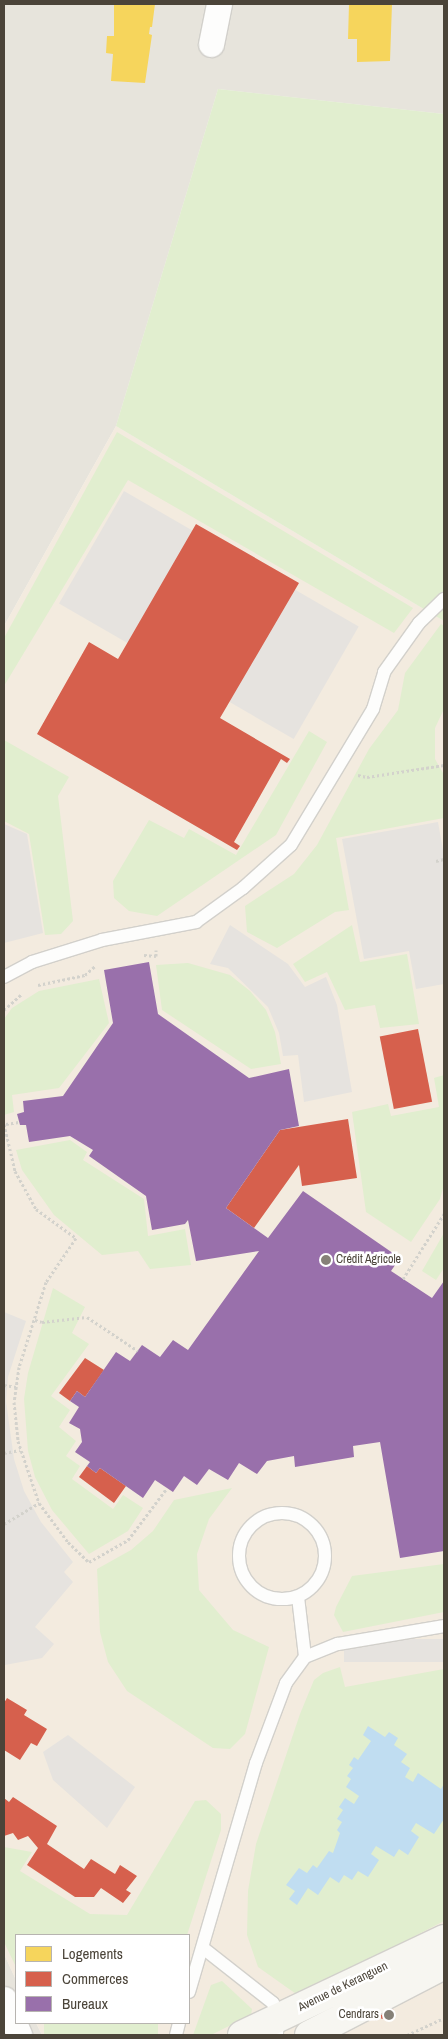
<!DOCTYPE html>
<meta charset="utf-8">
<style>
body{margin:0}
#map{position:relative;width:448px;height:2039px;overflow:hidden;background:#f4f2ee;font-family:"Archivo Narrow",sans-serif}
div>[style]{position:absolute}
.residential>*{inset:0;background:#e7e4dc}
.commercial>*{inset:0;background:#f3ebdf}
.green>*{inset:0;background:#e1eecf;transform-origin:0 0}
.parking>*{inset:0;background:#e6e3df;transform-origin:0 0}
.water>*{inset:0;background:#c0ddf1}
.homes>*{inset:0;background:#f6d55c}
.shops>*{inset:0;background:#d6604d;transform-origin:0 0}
.offices>*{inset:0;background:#9970ab}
.path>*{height:3px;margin-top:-1.5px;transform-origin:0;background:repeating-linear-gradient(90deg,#d3d2cc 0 2.5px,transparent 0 5px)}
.roads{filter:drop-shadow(1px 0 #d2d0cb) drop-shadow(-1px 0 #d2d0cb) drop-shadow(0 1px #d2d0cb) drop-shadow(0 -1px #d2d0cb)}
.lane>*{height:12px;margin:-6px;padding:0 6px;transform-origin:6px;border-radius:6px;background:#fdfdfc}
.lane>.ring{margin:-6px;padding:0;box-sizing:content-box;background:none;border:12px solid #fdfdfc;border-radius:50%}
.street>*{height:25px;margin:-12.5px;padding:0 12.5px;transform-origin:12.5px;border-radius:12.5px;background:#fdfdfc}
.secondary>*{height:28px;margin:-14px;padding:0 14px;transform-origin:14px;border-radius:14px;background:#f7f6f1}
.dots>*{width:14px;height:14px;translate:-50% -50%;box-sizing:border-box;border:2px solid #fff;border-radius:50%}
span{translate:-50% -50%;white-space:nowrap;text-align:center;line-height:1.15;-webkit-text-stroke:5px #fff;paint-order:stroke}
.poi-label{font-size:12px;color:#4b4439}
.left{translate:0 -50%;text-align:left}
.right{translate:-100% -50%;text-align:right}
.street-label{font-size:12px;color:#4b4439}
.frame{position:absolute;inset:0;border:5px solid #4b4439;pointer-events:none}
.legend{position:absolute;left:15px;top:1934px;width:175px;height:90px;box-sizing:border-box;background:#fff;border:1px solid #b7b4b0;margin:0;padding:6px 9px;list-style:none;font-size:15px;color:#4b4439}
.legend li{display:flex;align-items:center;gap:10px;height:25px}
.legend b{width:25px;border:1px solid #b7b4b0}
</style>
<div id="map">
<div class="residential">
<div style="clip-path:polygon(4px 4px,444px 4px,444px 114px,218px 89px,116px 426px,4px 626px)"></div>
<div style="clip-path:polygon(4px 1954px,16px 1980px,16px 2023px,36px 2023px,42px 2035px,4px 2035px)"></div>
</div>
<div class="commercial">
<div style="clip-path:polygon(116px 426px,444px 621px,444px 2035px,42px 2035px,36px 2023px,189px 2023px,189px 1935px,16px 1935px,16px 1980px,4px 1954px,4px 626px)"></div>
</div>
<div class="green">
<div style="clip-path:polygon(218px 89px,444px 114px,444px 621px,116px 426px)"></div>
<div style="clip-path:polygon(117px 432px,413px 608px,394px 633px,128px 480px,4px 686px,4px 638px)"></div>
<div style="clip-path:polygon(441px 624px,444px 626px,444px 709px,435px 728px,435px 759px,443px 773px,444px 818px,336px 838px,349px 910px,335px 912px,277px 948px,247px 932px,245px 906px,294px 874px,317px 845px,369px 749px,398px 710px,405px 673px)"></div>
<div style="clip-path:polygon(309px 731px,327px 742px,276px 835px,157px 916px,129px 911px,114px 898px,113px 881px,149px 820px,184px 838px,189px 829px,236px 855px)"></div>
<div style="clip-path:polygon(4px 740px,69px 777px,58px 796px,73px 921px,61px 934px,45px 935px,29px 834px,4px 821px)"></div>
<div style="clip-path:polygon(352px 925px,360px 962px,407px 954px,419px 1024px,380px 1028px,375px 1005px,345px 1010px,327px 972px,305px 982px,293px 964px)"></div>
<div style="clip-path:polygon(188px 963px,230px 975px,250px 991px,266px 1010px,275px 1032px,281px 1064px,251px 1069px,162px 1010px,156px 965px)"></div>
<div style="clip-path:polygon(99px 979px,109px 1023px,59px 1088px,12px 1095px,14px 1112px,4px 1115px,4px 1019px,12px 1008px,39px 991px)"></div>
<div style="clip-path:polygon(444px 1075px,444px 1185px,440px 1199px,411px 1242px,366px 1212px,352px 1112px,388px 1104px,391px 1116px,439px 1107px,434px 1078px)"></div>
<div style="clip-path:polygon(70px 1140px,87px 1152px,83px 1160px,144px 1199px,148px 1236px,185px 1229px,191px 1265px,150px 1269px,138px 1251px,102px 1255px,54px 1215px,22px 1170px,16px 1150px)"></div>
<div style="clip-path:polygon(444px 1233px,444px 1268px,436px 1280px,422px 1271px)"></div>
<div style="clip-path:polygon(53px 1288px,85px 1307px,72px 1333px,89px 1344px,51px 1396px,70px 1410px,59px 1427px,76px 1441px,66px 1456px,80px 1466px,72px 1479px,113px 1509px,123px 1495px,143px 1508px,128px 1531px,89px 1554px,52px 1510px,35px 1477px,28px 1451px,24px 1399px,28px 1373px)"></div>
<div style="clip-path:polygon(232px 1488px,209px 1519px,197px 1554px,199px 1590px,233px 1630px,269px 1647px,245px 1734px,230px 1749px,213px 1748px,127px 1691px,108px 1662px,100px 1632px,97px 1569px,131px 1550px,153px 1531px,174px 1500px)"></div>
<div style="clip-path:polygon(444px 1564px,444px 1612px,343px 1632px,334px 1615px,336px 1607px,352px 1576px)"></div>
<div style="clip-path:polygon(340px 1667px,345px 1687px,444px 1669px,444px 1921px,299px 1996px,258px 1967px,247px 1935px,248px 1891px,256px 1844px,300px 1714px,314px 1680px,323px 1673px)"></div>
<div style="clip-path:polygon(206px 1800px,221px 1814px,221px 1830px,187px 1935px,16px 1935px,16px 1967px,4px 1942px,4px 1847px,32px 1852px,20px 1871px,90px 1914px,127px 1915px,195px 1801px)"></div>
<div style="clip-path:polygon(222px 1981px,252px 2009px,251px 2015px,211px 2035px,193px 2035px,211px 1985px)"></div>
<div style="left:44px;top:2023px;width:114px;height:13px"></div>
</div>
<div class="parking">
<div style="left:124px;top:491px;width:271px;height:130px;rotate:30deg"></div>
<div style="clip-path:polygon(438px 822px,444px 856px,444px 984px,416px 989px,409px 951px,364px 959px,342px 839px)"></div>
<div style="clip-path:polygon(4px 824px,27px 834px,43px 933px,4px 943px)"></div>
<div style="clip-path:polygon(230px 925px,288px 964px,305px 987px,326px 977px,337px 1005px,352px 1092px,304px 1102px,298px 1055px,283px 1056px,279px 1033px,268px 1007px,228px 968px,210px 964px)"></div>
<div style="clip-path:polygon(4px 1312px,26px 1321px,8px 1377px,6px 1401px,14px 1459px,24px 1491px,41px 1522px,73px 1562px,64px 1572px,73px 1582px,35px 1627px,54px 1644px,42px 1658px,5px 1665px)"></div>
<div style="left:444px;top:1639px;width:23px;height:100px;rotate:90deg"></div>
<div style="clip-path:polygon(68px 1735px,135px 1787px,107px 1828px,53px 1780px,43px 1752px)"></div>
</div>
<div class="water">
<div style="clip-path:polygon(368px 1726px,385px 1737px,389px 1732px,398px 1738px,394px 1745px,407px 1754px,401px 1762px,410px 1768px,405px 1777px,413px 1782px,418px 1773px,441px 1789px,444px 1784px,444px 1819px,434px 1834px,416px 1823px,411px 1831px,419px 1837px,408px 1855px,399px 1849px,394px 1857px,376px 1846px,371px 1854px,379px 1860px,368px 1877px,358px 1871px,352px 1880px,344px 1875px,339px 1883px,330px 1877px,318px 1895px,308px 1888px,297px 1905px,289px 1899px,295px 1891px,286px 1885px,299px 1868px,307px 1873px,313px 1865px,317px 1868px,329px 1851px,333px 1853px,340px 1833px,337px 1830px,342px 1822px,337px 1819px,343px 1810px,339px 1807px,345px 1798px,354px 1804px,359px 1796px,346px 1787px,351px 1779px,347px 1776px,353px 1768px,349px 1765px,354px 1757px,358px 1760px,371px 1741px,363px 1735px)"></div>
</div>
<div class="homes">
<div style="clip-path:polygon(114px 4px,155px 4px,152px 27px,150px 27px,149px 34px,152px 35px,145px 83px,111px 81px,113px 54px,106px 53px,107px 36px,114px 36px)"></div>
<div style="clip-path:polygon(349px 4px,392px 4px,390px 61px,357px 62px,357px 39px,348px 39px)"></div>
</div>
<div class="shops">
<div style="clip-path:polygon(196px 524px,299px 583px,220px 718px,290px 759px,287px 763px,281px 759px,234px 842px,240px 846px,237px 850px,37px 734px,89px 642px,118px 659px)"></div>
<div style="left:418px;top:1029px;width:74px;height:39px;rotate:79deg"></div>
<div style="clip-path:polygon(348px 1119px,357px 1178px,302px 1186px,299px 1165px,254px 1228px,226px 1208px,280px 1130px)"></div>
<div style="clip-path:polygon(85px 1358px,104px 1370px,85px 1397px,77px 1391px,70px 1401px,59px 1393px)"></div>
<div style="clip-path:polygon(87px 1466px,96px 1473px,100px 1468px,126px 1486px,114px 1503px,79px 1477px)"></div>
<div style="clip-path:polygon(7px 1698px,27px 1710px,24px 1715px,47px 1729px,37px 1746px,31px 1743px,20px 1760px,4px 1750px,4px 1703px)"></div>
<div style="clip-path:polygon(13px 1797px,57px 1826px,47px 1844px,84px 1869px,91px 1859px,115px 1874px,120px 1865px,137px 1876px,126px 1890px,131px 1893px,123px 1903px,101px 1888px,94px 1897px,75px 1897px,27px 1865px,38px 1848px,28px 1836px,18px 1840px,13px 1833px,4px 1836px,4px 1798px,9px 1802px)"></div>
<div style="left:393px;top:2009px;width:6px;height:14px;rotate:72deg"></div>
</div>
<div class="offices">
<div style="clip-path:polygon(149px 962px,158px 1014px,249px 1078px,289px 1069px,299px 1126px,280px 1130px,226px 1208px,268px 1238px,303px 1191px,400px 1258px,391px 1271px,432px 1298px,444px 1281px,444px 1551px,400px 1558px,380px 1442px,353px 1446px,354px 1457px,295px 1467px,294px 1456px,267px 1461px,257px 1474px,239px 1463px,228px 1480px,209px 1469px,197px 1485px,184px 1476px,173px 1492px,155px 1480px,143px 1498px,100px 1468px,96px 1473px,87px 1466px,90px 1462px,75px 1452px,82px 1442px,80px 1429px,69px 1423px,79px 1407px,70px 1401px,77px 1391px,85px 1397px,116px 1352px,130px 1361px,142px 1345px,160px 1357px,173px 1340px,188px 1350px,259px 1251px,196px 1261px,188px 1220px,185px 1224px,152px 1230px,146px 1196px,89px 1156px,93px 1150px,70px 1136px,29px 1142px,26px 1125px,20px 1125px,17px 1114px,24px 1112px,23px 1101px,63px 1096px,113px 1023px,104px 970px)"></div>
</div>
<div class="path">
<div style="left:358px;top:775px;width:9px;rotate:13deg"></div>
<div style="left:367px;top:777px;width:78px;rotate:-8.9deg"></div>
<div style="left:436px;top:861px;width:8px;rotate:-14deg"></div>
<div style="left:144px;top:955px;width:12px;rotate:5deg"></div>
<div style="left:156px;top:956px;width:6px;rotate:-90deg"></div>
<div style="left:38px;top:985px;width:48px;rotate:-12deg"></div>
<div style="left:85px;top:975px;width:13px;rotate:-42deg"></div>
<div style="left:4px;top:1010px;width:24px;rotate:-42deg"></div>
<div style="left:4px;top:1124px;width:48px;rotate:76.8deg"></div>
<div style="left:15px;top:1171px;width:43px;rotate:61.1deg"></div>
<div style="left:36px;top:1209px;width:49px;rotate:35.9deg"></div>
<div style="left:76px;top:1238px;width:53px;rotate:124.3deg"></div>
<div style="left:46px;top:1282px;width:89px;rotate:107.6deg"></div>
<div style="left:19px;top:1367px;width:35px;rotate:98deg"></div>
<div style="left:14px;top:1402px;width:39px;rotate:84deg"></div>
<div style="left:18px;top:1441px;width:65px;rotate:71.3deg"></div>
<div style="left:6px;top:1124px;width:13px;rotate:-9deg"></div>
<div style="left:403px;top:1279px;width:77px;rotate:-57.8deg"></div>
<div style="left:35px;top:1320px;width:7px;rotate:16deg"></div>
<div style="left:42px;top:1322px;width:45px;rotate:-6.3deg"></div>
<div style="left:87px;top:1317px;width:61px;rotate:33.7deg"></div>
<div style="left:4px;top:1385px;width:12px;rotate:9deg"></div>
<div style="left:4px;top:1453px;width:16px;rotate:-11deg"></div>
<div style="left:4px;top:1524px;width:41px;rotate:-31deg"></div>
<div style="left:39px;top:1503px;width:49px;rotate:53.4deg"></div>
<div style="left:68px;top:1542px;width:29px;rotate:44deg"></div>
<div style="left:89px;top:1562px;width:45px;rotate:-29.4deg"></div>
<div style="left:128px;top:1540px;width:65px;rotate:-53.1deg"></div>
<div style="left:407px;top:2035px;width:41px;rotate:-24.7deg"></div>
</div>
<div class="roads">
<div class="lane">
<div style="left:4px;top:977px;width:32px;rotate:-28deg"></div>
<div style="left:32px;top:962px;width:73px;rotate:-17.4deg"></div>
<div style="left:102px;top:940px;width:96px;rotate:-10.8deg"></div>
<div style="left:196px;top:922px;width:58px;rotate:-35.9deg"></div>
<div style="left:243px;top:888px;width:64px;rotate:-41.9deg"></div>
<div style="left:291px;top:845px;width:159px;rotate:-58.9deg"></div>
<div style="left:373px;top:709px;width:39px;rotate:-73deg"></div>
<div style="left:384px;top:672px;width:60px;rotate:-54.5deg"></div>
<div style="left:419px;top:623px;width:35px;rotate:-44deg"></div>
<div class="ring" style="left:239px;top:1513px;width:74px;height:74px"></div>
<div style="left:298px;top:1597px;width:60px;rotate:83.3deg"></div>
<div style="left:203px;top:1948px;width:89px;rotate:38.2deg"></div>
<div style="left:273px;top:2003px;width:17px;rotate:73deg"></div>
<div style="left:278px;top:2019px;width:16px;rotate:94deg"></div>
<div style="left:189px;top:1992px;width:239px;rotate:-73.7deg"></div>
<div style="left:256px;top:1763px;width:85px;rotate:-69.4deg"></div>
<div style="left:286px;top:1683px;width:32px;rotate:-54deg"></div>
<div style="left:305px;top:1657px;width:35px;rotate:-22deg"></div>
<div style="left:338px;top:1644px;width:108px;rotate:-9.6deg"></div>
<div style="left:176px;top:2035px;width:12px;rotate:-76deg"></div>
</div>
<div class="street">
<div style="left:211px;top:44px;width:41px;rotate:-78.7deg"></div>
<div style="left:4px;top:1999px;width:39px;rotate:67deg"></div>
</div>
<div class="secondary">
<div style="left:242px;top:2035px;width:224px;rotate:-25.4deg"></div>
<div style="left:309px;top:2035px;width:152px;rotate:-27.4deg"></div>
</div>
</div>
<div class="dots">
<div style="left:326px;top:1260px;background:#868178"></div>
<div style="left:389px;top:2015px;background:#868178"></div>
</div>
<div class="poi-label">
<span class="left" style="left:336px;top:1260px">Crédit Agricole</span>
<span class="right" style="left:379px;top:2015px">Cendrars</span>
</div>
<div class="street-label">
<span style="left:343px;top:1987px;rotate:-26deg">Avenue de Keranguen</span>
</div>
<div class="frame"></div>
<ul class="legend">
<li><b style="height:14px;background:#f6d55c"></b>Logements</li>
<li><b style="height:14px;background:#d6604d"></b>Commerces</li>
<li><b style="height:14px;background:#9970ab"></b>Bureaux</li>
</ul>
</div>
